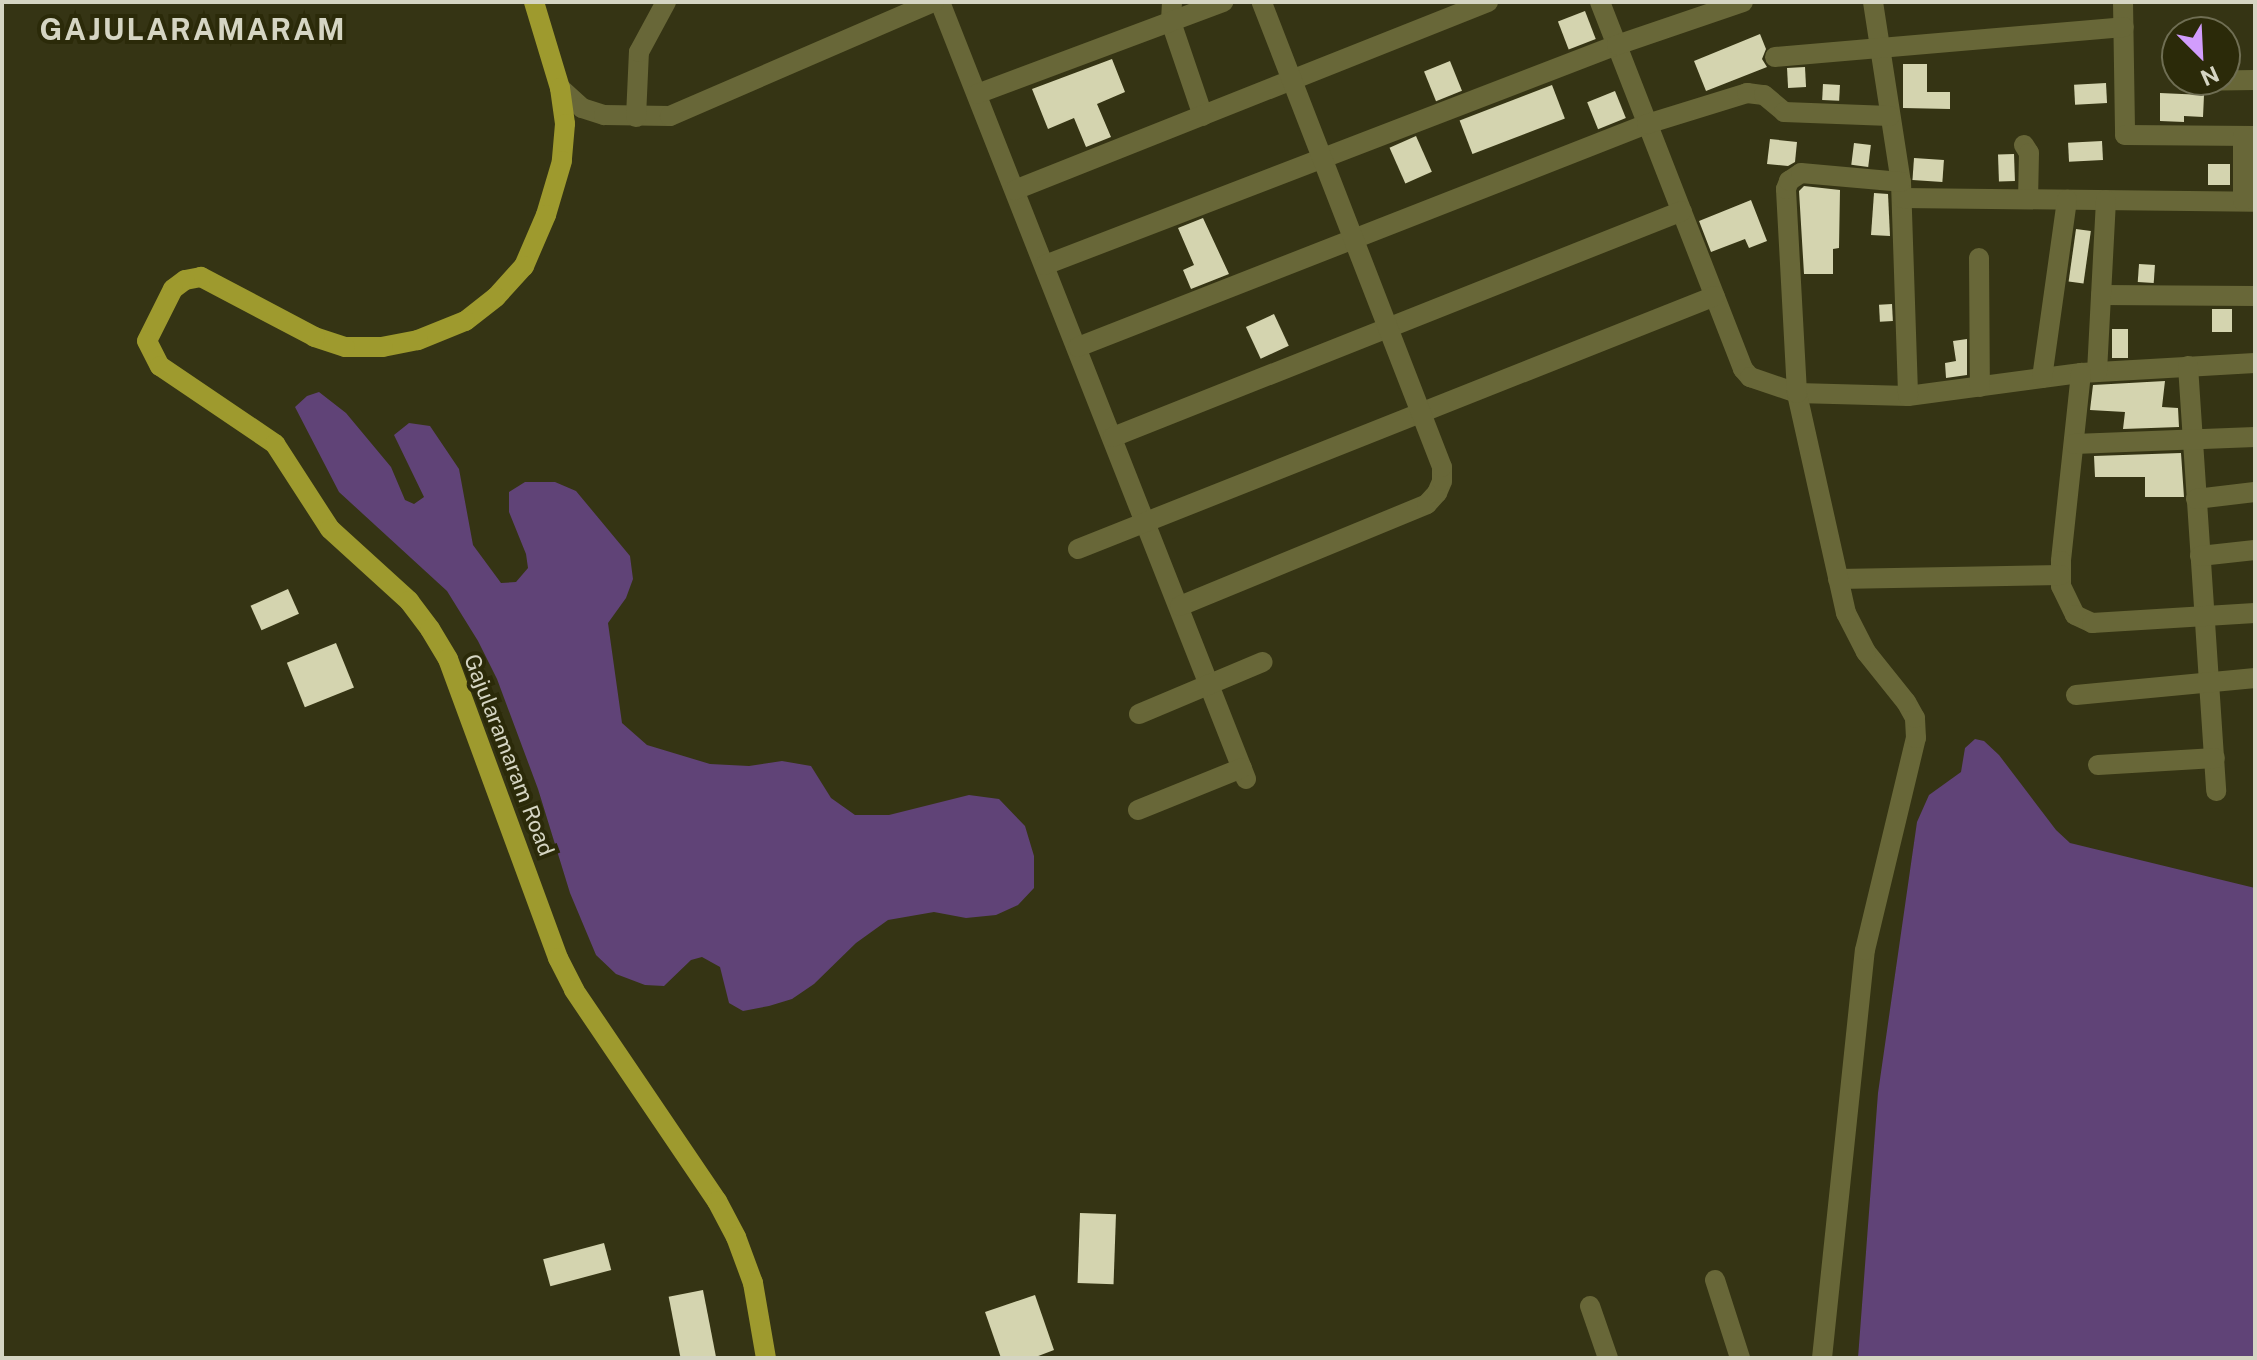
<!DOCTYPE html>
<style>
body{margin:0}
#map{position:relative;width:2257px;height:1360px;overflow:hidden;background:#353414;font-family:"Public Sans",sans-serif}
div>[style]{position:absolute}
.water>*{inset:0;background:#604377}
.building>*{inset:0;background:#d4d4af;transform-origin:0 0}
.minor>*{height:20px;margin:-10px;padding:0 10px;transform-origin:10px;border-radius:10px;background:#686738}
.major>*{height:20px;margin:-10px;padding:0 10px;transform-origin:10px;border-radius:10px;background:#9e9a2e}
span{translate:-50% -50%;white-space:nowrap;text-align:center;line-height:1.15;-webkit-text-stroke:8px #2b2a09;paint-order:stroke}
.street-label{font-size:22px;color:#d5d5c3}
.district-label{font-size:30px;color:#d5d5c3;font-weight:700;letter-spacing:2px}
.frame{position:absolute;inset:0;border:4px solid #d5d5c3;pointer-events:none}
.north{position:absolute;left:2161px;top:16px;width:80px;height:80px;box-sizing:border-box;background:#2b2a09;border:2px solid #6f6e53;border-radius:50%;rotate:156deg;font-size:22px;font-weight:700;line-height:32px;text-align:center;color:#d5d5c3}
.north::after{content:'';display:block;margin:auto;width:28px;height:36px;background:#d29dfd;clip-path:polygon(50% 0,100% 100%,50% 72%,0 100%)}
</style>
<div id="map">
<div class="water">
<div style="clip-path:polygon(319px 392px,346px 413px,391px 467px,405px 500px,414px 504px,424px 497px,394px 435px,409px 423px,430px 426px,459px 469px,473px 545px,501px 583px,516px 582px,528px 568px,526px 554px,509px 512px,509px 492px,525px 482px,555px 482px,576px 491px,630px 556px,633px 579px,626px 598px,608px 623px,622px 723px,647px 745px,710px 764px,749px 766px,782px 761px,811px 766px,831px 798px,855px 815px,889px 815px,969px 795px,999px 799px,1025px 826px,1034px 856px,1034px 888px,1018px 905px,996px 915px,966px 918px,934px 912px,888px 920px,856px 943px,814px 984px,792px 999px,769px 1006px,743px 1011px,729px 1003px,720px 967px,702px 957px,691px 960px,664px 986px,645px 985px,616px 974px,596px 955px,570px 893px,538px 789px,497px 679px,478px 641px,447px 591px,339px 492px,295px 407px,307px 396px)"></div>
<div style="clip-path:polygon(1975px 739px,1984px 741px,1999px 755px,2056px 830px,2070px 843px,2255px 888px,2255px 1358px,1858px 1358px,1878px 1093px,1917px 822px,1929px 795px,1961px 772px,1965px 748px)"></div>
</div>
<div class="building">
<div style="left:1585px;top:11px;width:30px;height:29px;rotate:69deg"></div>
<div style="clip-path:polygon(1760px 34px,1766px 49px,1762px 59px,1767px 67px,1706px 91px,1694px 61px)"></div>
<div style="clip-path:polygon(1112px 59px,1125px 92px,1097px 104px,1111px 137px,1086px 147px,1074px 118px,1048px 129px,1032px 89px)"></div>
<div style="left:1450px;top:61px;width:32px;height:28px;rotate:68deg"></div>
<div style="clip-path:polygon(1903px 64px,1927px 64px,1927px 92px,1950px 92px,1950px 109px,1903px 108px)"></div>
<div style="left:1805px;top:67px;width:20px;height:18px;rotate:87deg"></div>
<div style="left:2106px;top:83px;width:20px;height:32px;rotate:87deg"></div>
<div style="left:1823px;top:84px;width:17px;height:16px;rotate:3deg"></div>
<div style="left:1552px;top:85px;width:36px;height:99px;rotate:69deg"></div>
<div style="left:1615px;top:91px;width:29px;height:30px;rotate:68deg"></div>
<div style="clip-path:polygon(2160px 93px,2204px 95px,2203px 117px,2184px 116px,2184px 122px,2160px 121px)"></div>
<div style="left:1416px;top:136px;width:39px;height:29px;rotate:66deg"></div>
<div style="clip-path:polygon(1770px 139px,1797px 142px,1795px 162px,1788px 166px,1767px 164px)"></div>
<div style="left:2102px;top:141px;width:19px;height:34px;rotate:87deg"></div>
<div style="left:1854px;top:143px;width:17px;height:22px;rotate:7deg"></div>
<div style="left:2014px;top:154px;width:27px;height:16px;rotate:88deg"></div>
<div style="left:1914px;top:158px;width:30px;height:22px;rotate:4deg"></div>
<div style="left:2230px;top:164px;width:21px;height:22px;rotate:90deg"></div>
<div style="clip-path:polygon(1804px 186px,1840px 190px,1839px 248px,1833px 249px,1833px 274px,1804px 274px,1799px 191px)"></div>
<div style="clip-path:polygon(1874px 193px,1888px 194px,1890px 236px,1871px 235px)"></div>
<div style="clip-path:polygon(1751px 200px,1767px 241px,1749px 248px,1745px 239px,1711px 252px,1699px 221px)"></div>
<div style="clip-path:polygon(1203px 218px,1229px 274px,1191px 289px,1183px 270px,1194px 265px,1178px 228px)"></div>
<div style="left:2076px;top:229px;width:15px;height:53px;rotate:8deg"></div>
<div style="left:2139px;top:264px;width:16px;height:18px;rotate:4deg"></div>
<div style="left:1892px;top:304px;width:17px;height:13px;rotate:87deg"></div>
<div style="left:2212px;top:309px;width:20px;height:23px"></div>
<div style="left:1274px;top:314px;width:35px;height:31px;rotate:65deg"></div>
<div style="left:2112px;top:329px;width:16px;height:29px"></div>
<div style="clip-path:polygon(1967px 339px,1967px 375px,1946px 378px,1945px 363px,1956px 361px,1953px 341px)"></div>
<div style="clip-path:polygon(2165px 381px,2162px 407px,2178px 408px,2179px 427px,2123px 429px,2125px 412px,2090px 410px,2093px 385px)"></div>
<div style="clip-path:polygon(2181px 453px,2184px 497px,2145px 497px,2145px 477px,2095px 477px,2094px 456px)"></div>
<div style="left:288px;top:589px;width:27px;height:41px;rotate:66deg"></div>
<div style="left:336px;top:643px;width:48px;height:53px;rotate:68deg"></div>
<div style="left:1080px;top:1213px;width:36px;height:70px;rotate:2deg"></div>
<div style="left:604px;top:1243px;width:28px;height:63px;rotate:75deg"></div>
<div style="left:703px;top:1290px;width:69px;height:35px;rotate:79deg"></div>
<div style="clip-path:polygon(1035px 1295px,1054px 1350px,1033px 1358px,1001px 1358px,985px 1312px)"></div>
</div>
<div class="minor">
<div style="left:940px;top:2px;width:835px;rotate:68.5deg"></div>
<div style="left:1172px;top:2px;width:20px;rotate:93deg"></div>
<div style="left:1171px;top:22px;width:99px;rotate:71.2deg"></div>
<div style="left:1600px;top:2px;width:394px;rotate:68.7deg"></div>
<div style="left:1743px;top:369px;width:11px;rotate:49deg"></div>
<div style="left:1750px;top:377px;width:50px;rotate:18.8deg"></div>
<div style="left:1797px;top:393px;width:111px;rotate:1.5deg"></div>
<div style="left:1908px;top:396px;width:175px;rotate:-7.6deg"></div>
<div style="left:2081px;top:373px;width:174px;rotate:-3.3deg"></div>
<div style="left:1873px;top:2px;width:182px;rotate:81.2deg"></div>
<div style="left:1901px;top:182px;width:214px;rotate:88.1deg"></div>
<div style="left:2123px;top:2px;width:133px;rotate:89.1deg"></div>
<div style="left:2125px;top:135px;width:130px;rotate:0.4deg"></div>
<div style="left:1775px;top:57px;width:350px;rotate:-4.9deg"></div>
<div style="left:2185px;top:81px;width:70px;rotate:-0.8deg"></div>
<div style="left:560px;top:88px;width:30px;rotate:42deg"></div>
<div style="left:582px;top:108px;width:23px;rotate:18deg"></div>
<div style="left:604px;top:115px;width:66px;rotate:0.9deg"></div>
<div style="left:670px;top:116px;width:288px;rotate:-23.4deg"></div>
<div style="left:977px;top:94px;width:263px;rotate:-20.5deg"></div>
<div style="left:636px;top:117px;width:65px;rotate:-87.4deg"></div>
<div style="left:639px;top:52px;width:57px;rotate:-61.6deg"></div>
<div style="left:2024px;top:145px;width:9px;rotate:58deg"></div>
<div style="left:2029px;top:153px;width:46px;rotate:91.2deg"></div>
<div style="left:1015px;top:190px;width:509px;rotate:-21.68deg"></div>
<div style="left:1902px;top:198px;width:353px;rotate:0.6deg"></div>
<div style="left:2243px;top:201px;width:65px;rotate:-90deg"></div>
<div style="left:1979px;top:258px;width:129px;rotate:89.6deg"></div>
<div style="left:1045px;top:265px;width:613px;rotate:-21.04deg"></div>
<div style="left:1617px;top:45px;width:133px;rotate:-18.8deg"></div>
<div style="left:2101px;top:295px;width:154px;rotate:0.4deg"></div>
<div style="left:1078px;top:347px;width:611px;rotate:-21.4deg"></div>
<div style="left:1647px;top:124px;width:105px;rotate:-17.2deg"></div>
<div style="left:1747px;top:93px;width:17px;rotate:7deg"></div>
<div style="left:1764px;top:95px;width:26px;rotate:40deg"></div>
<div style="left:1784px;top:112px;width:106px;rotate:2.2deg"></div>
<div style="left:2188px;top:366px;width:426px;rotate:86.2deg"></div>
<div style="left:2097px;top:372px;width:172px;rotate:-87deg"></div>
<div style="left:2081px;top:373px;width:189px;rotate:96.1deg"></div>
<div style="left:2061px;top:561px;width:25px;rotate:90deg"></div>
<div style="left:2061px;top:586px;width:32px;rotate:64deg"></div>
<div style="left:2075px;top:615px;width:19px;rotate:25deg"></div>
<div style="left:2092px;top:623px;width:163px;rotate:-3.5deg"></div>
<div style="left:2042px;top:378px;width:180px;rotate:-82deg"></div>
<div style="left:1113px;top:437px;width:612px;rotate:-21.66deg"></div>
<div style="left:2074px;top:444px;width:181px;rotate:-2.2deg"></div>
<div style="left:2196px;top:499px;width:59px;rotate:-6.8deg"></div>
<div style="left:1078px;top:549px;width:685px;rotate:-21.66deg"></div>
<div style="left:2200px;top:556px;width:55px;rotate:-6.2deg"></div>
<div style="left:1838px;top:579px;width:223px;rotate:-1deg"></div>
<div style="left:1180px;top:606px;width:267px;rotate:-22.4deg"></div>
<div style="left:1427px;top:504px;width:15px;rotate:-48deg"></div>
<div style="left:1437px;top:493px;width:13px;rotate:-67deg"></div>
<div style="left:1442px;top:481px;width:14px;rotate:-90deg"></div>
<div style="left:1442px;top:467px;width:499px;rotate:-111.2deg"></div>
<div style="left:2076px;top:695px;width:180px;rotate:-5.4deg"></div>
<div style="left:1139px;top:714px;width:134px;rotate:-22.8deg"></div>
<div style="left:2098px;top:765px;width:117px;rotate:-3.4deg"></div>
<div style="left:1138px;top:810px;width:112px;rotate:-22deg"></div>
<div style="left:1715px;top:1280px;width:82px;rotate:72.2deg"></div>
<div style="left:1590px;top:1306px;width:55px;rotate:70.9deg"></div>
<div style="left:1822px;top:1358px;width:410px;rotate:-84deg"></div>
<div style="left:1865px;top:950px;width:218px;rotate:-76.5deg"></div>
<div style="left:1916px;top:738px;width:20px;rotate:-93deg"></div>
<div style="left:1915px;top:718px;width:18px;rotate:-119deg"></div>
<div style="left:1906px;top:702px;width:64px;rotate:-128.7deg"></div>
<div style="left:1866px;top:652px;width:44px;rotate:-117.1deg"></div>
<div style="left:1846px;top:613px;width:225px;rotate:-102.6deg"></div>
<div style="left:1797px;top:393px;width:204px;rotate:-93.1deg"></div>
<div style="left:1786px;top:189px;width:9px;rotate:-69deg"></div>
<div style="left:1789px;top:181px;width:14px;rotate:-34deg"></div>
<div style="left:1801px;top:173px;width:100px;rotate:5.1deg"></div>
</div>
<div class="major">
<div style="left:534px;top:2px;width:90px;rotate:73.2deg"></div>
<div style="left:560px;top:88px;width:36px;rotate:82deg"></div>
<div style="left:565px;top:124px;width:37px;rotate:95deg"></div>
<div style="left:562px;top:161px;width:56px;rotate:106.5deg"></div>
<div style="left:546px;top:215px;width:56px;rotate:113.3deg"></div>
<div style="left:524px;top:266px;width:42px;rotate:132.1deg"></div>
<div style="left:496px;top:297px;width:39px;rotate:142deg"></div>
<div style="left:465px;top:321px;width:51px;rotate:158deg"></div>
<div style="left:418px;top:340px;width:36px;rotate:169deg"></div>
<div style="left:383px;top:347px;width:38px;rotate:180deg"></div>
<div style="left:345px;top:347px;width:32px;rotate:-162deg"></div>
<div style="left:315px;top:337px;width:129px;rotate:-152.2deg"></div>
<div style="left:201px;top:277px;width:16px;rotate:169deg"></div>
<div style="left:185px;top:280px;width:15px;rotate:143deg"></div>
<div style="left:173px;top:289px;width:58px;rotate:116.6deg"></div>
<div style="left:147px;top:341px;width:28px;rotate:63deg"></div>
<div style="left:160px;top:366px;width:139px;rotate:34.1deg"></div>
<div style="left:275px;top:444px;width:101px;rotate:57.1deg"></div>
<div style="left:330px;top:529px;width:107px;rotate:42.3deg"></div>
<div style="left:409px;top:601px;width:35px;rotate:53deg"></div>
<div style="left:430px;top:629px;width:35px;rotate:59deg"></div>
<div style="left:448px;top:659px;width:319px;rotate:69.8deg"></div>
<div style="left:558px;top:958px;width:36px;rotate:63deg"></div>
<div style="left:574px;top:990px;width:255px;rotate:55.9deg"></div>
<div style="left:717px;top:1201px;width:41px;rotate:62.2deg"></div>
<div style="left:736px;top:1237px;width:49px;rotate:69.7deg"></div>
<div style="left:753px;top:1283px;width:76px;rotate:80.2deg"></div>
</div>
<div class="street-label">
<span style="left:509px;top:755px;rotate:69deg">Gajularamaram Road</span>
</div>
<div class="district-label">
<span style="left:193px;top:29px">GAJULARAMARAM</span>
</div>
<div class="frame"></div>
<div class="north">N</div>
</div>
